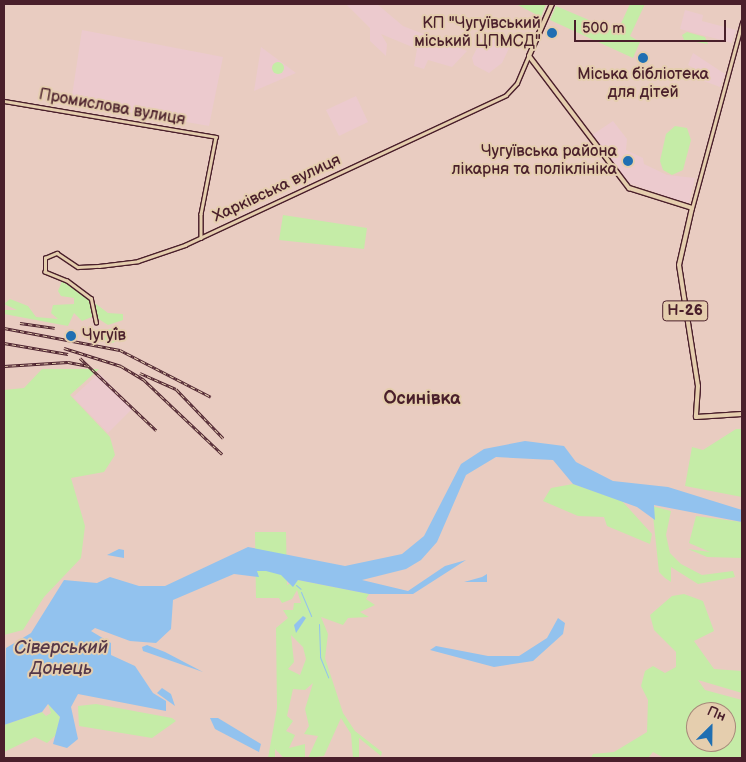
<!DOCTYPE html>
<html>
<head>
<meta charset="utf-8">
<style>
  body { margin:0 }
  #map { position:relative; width:746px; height:762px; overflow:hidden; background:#e9ccc1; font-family:"Balsamiq Sans",sans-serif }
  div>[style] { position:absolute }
  .built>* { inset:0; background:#eccace }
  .green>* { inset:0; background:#c5eca7 }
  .round { border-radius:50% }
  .water>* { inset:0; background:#92c2ee }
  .stream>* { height:1px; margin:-0.5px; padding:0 0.5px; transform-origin:0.5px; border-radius:0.5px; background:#92c2ee }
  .roads { filter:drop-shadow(1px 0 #4a1f2b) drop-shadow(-1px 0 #4a1f2b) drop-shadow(0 1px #4a1f2b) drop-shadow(0 -1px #4a1f2b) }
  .tertiary>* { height:2.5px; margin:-1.25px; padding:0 1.25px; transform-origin:1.25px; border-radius:1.25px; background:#e5ceae }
  .primary>* { height:4px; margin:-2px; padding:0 2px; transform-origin:2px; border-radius:2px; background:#e5ceae }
  .rail>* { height:3px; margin-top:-1.5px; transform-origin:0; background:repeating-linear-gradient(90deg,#e5ceae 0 4px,#4a1f2b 0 8px); box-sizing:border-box; border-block:1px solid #4a1f2b }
  .dots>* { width:14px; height:14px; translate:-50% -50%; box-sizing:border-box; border:2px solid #e5ceae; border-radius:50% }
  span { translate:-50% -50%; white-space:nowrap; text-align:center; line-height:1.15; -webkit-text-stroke:4px #e5ceae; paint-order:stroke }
  .shield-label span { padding:1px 4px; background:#e5ceae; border:1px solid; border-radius:4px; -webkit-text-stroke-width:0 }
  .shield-label { font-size:15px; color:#4a1f2b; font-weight:700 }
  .poi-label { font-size:16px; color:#4a1f2b }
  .right { translate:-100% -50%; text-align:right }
  .left { translate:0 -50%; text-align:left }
  .street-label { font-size:16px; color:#4a1f2b }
  .neighbourhood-label { font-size:18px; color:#4a1f2b; font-weight:700 }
  .water-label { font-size:18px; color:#553748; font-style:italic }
  .frame { position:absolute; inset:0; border:5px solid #4a1f2b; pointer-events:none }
  .north { position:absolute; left:686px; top:702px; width:50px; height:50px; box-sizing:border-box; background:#e5ceae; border:1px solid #a7887a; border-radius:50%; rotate:23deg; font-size:14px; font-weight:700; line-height:20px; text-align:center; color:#4a1f2b }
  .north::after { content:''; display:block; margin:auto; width:18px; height:22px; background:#1f6fb2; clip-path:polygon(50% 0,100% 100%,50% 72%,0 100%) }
  .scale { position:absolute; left:574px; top:20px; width:152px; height:22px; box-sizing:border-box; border:2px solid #4a1f2b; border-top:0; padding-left:6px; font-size:15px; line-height:18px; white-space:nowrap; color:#4a1f2b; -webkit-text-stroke:4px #e5ceae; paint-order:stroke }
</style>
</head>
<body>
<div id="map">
  <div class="built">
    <i style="clip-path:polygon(346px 4px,377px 4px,403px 26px,467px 51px,452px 67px,428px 60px,424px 69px,414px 66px,417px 49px,381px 34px,387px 44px,386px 56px,370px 41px,370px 28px)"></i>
    <i style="clip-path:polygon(685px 10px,703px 15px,702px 21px,736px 30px,732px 43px,680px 29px)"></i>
    <i style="clip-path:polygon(82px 30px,223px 57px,209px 126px,71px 102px)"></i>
    <i style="clip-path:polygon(484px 34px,510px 46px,502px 63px,489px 73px,474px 65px,472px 58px)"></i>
    <i style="clip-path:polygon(261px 47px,296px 73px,254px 91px)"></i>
    <i style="clip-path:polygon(693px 53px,725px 74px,720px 87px,701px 80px,697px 70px,688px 65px)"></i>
    <i style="clip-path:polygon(356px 96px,368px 122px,339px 136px,326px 110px)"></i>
    <i style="clip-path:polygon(613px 121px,627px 139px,626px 150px,643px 158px,644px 164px,667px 175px,695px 178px,689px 204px,628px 183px,592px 135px)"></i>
    <i style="clip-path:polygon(99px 373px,133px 408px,108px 433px,73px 397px)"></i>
  </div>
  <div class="green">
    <i style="clip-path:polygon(516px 4px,546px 4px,541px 17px)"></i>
    <i style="clip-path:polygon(630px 4px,645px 4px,630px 36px,640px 42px,633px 58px,550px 20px,556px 6px,617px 32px)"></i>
    <i style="clip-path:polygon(687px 32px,705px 37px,708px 44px,684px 40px,682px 35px)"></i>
    <i class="round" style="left:272px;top:62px;width:12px;height:12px"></i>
    <i style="clip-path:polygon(675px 126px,687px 128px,691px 140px,683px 170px,672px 175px,663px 170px,660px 161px,666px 134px)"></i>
    <i style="clip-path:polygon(283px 215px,367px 228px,364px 249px,279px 240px)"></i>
    <i style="clip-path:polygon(63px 279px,108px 313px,123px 314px,123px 320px,108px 325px,94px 316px,82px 321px,74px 313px,68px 326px,4px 314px,4px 310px,17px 310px,4px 304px,10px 299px,28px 306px,36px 317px,58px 319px,51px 313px,53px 305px,74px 304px,74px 298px,61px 296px,58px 291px)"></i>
    <i class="round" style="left:104px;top:329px;width:14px;height:14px"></i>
    <i style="clip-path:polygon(42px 369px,99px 369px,70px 395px,110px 437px,115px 455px,104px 472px,71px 478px,85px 526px,81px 558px,44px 597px,23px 630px,4px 635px,4px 390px,24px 388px)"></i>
    <i style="clip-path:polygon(736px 429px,742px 429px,742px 497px,685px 486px,692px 447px,703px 450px)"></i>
    <i style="clip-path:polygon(573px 484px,622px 501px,652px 534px,650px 544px,607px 526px,604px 517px,578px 516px,543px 501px,551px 488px)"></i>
    <i style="clip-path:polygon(652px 506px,671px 511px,666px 535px,670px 553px,681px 564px,702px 575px,733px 571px,735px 577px,698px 584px,671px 567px,671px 582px,665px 578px,659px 572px)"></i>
    <i style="clip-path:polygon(696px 516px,742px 522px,742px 558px,707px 557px,688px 549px,710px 552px,689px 543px)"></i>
    <i style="clip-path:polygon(evenodd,255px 532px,286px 532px,287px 585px,298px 580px,369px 594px,366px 599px,375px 605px,360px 612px,369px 617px,348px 618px,343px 625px,321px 617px,328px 634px,325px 658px,343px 713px,355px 731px,382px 752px,381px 756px,359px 738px,359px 758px,353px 758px,351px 734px,341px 718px,324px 756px,308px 758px,318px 736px,304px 734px,309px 726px,305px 709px,313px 683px,305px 690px,293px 689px,287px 716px,293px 721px,286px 731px,295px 735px,289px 748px,305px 744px,305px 758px,284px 758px,275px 749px,275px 758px,268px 758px,277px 708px,276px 628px,288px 618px,283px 610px,293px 610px,294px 603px,301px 603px,297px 590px,292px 599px,282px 603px,279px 598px,256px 598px,255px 532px,291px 635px,303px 647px,306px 659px,300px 675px,288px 669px,294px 662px,291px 635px)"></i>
    <i style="clip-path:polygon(evenodd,684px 594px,703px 601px,714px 631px,694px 641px,714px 669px,742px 671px,742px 693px,698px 680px,705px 690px,742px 700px,742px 758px,664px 758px,653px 752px,648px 758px,591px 758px,593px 754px,614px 752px,647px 732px,648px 700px,641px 686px,645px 671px,653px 666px,665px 673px,676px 667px,676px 652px,654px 630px,650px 615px,672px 596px,684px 594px,696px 712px,726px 712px,726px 742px,696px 742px,696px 712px)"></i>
    <i style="clip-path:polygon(48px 704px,60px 717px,56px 735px,47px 743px,35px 737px,4px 752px,4px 725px,42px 712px,46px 716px,51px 713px)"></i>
    <i style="clip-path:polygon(96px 704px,172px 718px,176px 721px,152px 738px,79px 726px,78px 706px)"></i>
  </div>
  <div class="water">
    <i style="clip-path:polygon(525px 441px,564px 446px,576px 462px,613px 481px,668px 487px,742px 510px,742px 522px,654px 505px,655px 520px,637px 507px,573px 484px,553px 460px,496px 457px,466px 475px,437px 542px,421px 560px,406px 569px,362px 580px,408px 591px,445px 566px,466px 560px,413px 594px,369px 594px,298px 580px,293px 587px,281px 575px,266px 571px,257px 571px,259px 577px,234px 574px,173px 600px,171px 629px,156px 643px,130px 641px,95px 628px,91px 631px,111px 643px,111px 655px,135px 666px,153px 693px,166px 701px,166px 711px,78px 694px,71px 707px,78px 739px,67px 748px,53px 744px,60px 717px,48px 704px,42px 712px,4px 725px,6px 648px,31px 633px,64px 580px,97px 583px,110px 577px,139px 586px,165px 586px,248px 547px,345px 566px,402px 554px,424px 536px,461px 464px,484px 449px)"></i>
    <i style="clip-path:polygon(119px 549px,124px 550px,124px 558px,107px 555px)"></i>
    <i style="clip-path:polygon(487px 574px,487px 582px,464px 582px,482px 577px)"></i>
    <i style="clip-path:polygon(303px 616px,306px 618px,296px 633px,294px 625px)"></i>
    <i style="clip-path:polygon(558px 618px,565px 623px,563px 634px,533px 661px,494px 667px,430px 650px,436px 646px,488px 656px,519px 656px,547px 638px)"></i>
    <i style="clip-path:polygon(147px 645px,165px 652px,203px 672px,143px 651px,142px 647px)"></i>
    <i style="clip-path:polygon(162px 688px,171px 694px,175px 706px,157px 693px)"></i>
    <i style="clip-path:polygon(210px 718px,218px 718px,261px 744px,259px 752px,215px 729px)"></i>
  </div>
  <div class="stream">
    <i style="left:296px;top:585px;width:6px;rotate:39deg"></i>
    <i style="left:301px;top:592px;width:26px;rotate:67deg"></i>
    <i style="left:319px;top:624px;width:33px;rotate:88deg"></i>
    <i style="left:320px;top:657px;width:22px;rotate:68deg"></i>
  </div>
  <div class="roads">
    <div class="tertiary">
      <i style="left:4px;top:101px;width:215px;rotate:9.6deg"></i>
      <i style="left:216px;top:137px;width:78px;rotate:101deg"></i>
      <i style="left:201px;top:214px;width:24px;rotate:90deg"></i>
      <i style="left:692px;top:208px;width:192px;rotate:-74.9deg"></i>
      <i style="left:96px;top:323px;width:25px;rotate:-102deg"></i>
      <i style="left:91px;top:299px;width:30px;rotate:-143deg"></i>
      <i style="left:67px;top:281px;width:24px;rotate:-158deg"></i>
      <i style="left:45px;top:272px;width:14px;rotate:-90deg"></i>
      <i style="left:45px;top:258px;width:13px;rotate:-23deg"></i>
      <i style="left:57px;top:253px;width:25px;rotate:34deg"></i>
      <i style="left:78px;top:267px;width:21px;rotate:-3deg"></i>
      <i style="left:99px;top:266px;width:39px;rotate:-7deg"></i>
      <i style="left:138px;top:261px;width:50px;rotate:-18.8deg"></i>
      <i style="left:185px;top:245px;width:354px;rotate:-25deg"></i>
      <i style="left:506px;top:95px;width:16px;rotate:-47deg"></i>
      <i style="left:517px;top:83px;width:28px;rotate:-67deg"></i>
    </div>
    <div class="primary">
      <i style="left:552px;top:4px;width:57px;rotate:113.9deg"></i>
      <i style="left:529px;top:56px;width:166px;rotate:52.9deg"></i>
      <i style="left:629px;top:188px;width:66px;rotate:17.6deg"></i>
      <i style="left:692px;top:208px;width:58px;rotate:102.8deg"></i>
      <i style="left:679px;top:265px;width:122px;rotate:81.1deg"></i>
      <i style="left:698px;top:386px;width:31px;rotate:94deg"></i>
      <i style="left:696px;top:417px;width:46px;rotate:-3.7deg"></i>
    </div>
  </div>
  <div class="rail">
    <i style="left:20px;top:323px;width:35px;rotate:8deg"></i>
    <i style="left:4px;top:328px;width:118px;rotate:10.7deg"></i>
    <i style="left:120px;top:350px;width:102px;rotate:27.3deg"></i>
    <i style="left:4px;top:343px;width:65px;rotate:9.8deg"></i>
    <i style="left:64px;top:348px;width:60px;rotate:17.5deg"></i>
    <i style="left:121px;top:366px;width:26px;rotate:31deg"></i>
    <i style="left:143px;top:379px;width:109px;rotate:43.5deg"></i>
    <i style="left:80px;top:358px;width:105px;rotate:43.5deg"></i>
    <i style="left:4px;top:366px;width:64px;rotate:-3.6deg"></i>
    <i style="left:68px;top:362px;width:20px;rotate:11deg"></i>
    <i style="left:140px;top:373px;width:39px;rotate:24deg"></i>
    <i style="left:176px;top:389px;width:68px;rotate:46.2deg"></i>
  </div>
  <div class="dots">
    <i style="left:552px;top:33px;background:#1f6fb2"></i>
    <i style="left:643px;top:58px;background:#1f6fb2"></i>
    <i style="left:628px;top:161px;background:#1f6fb2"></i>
    <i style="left:71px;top:336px;background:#1f6fb2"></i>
  </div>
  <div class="shield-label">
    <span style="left:685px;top:311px">Н-26</span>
  </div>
  <div class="poi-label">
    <span class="right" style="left:541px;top:33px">КП "Чугуївський<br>міський ЦПМСД"</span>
    <span style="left:643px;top:84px">Міська бібліотека<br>для дітей</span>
    <span class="right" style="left:617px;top:161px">Чугуївська района<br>лікарня та поліклініка</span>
    <span class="left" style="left:82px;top:336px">Чугу́їв</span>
  </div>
  <div class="street-label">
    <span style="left:112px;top:108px;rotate:10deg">Промислова вулиця</span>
    <span style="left:277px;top:189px;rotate:-25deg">Харківська вулиця</span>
  </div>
  <div class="neighbourhood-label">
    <span style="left:422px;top:399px">Осинівка</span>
  </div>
  <div class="water-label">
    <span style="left:61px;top:659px">Сіверський<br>Донець</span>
  </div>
  <div class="frame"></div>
  <div class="north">Пн</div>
  <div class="scale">500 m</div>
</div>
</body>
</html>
